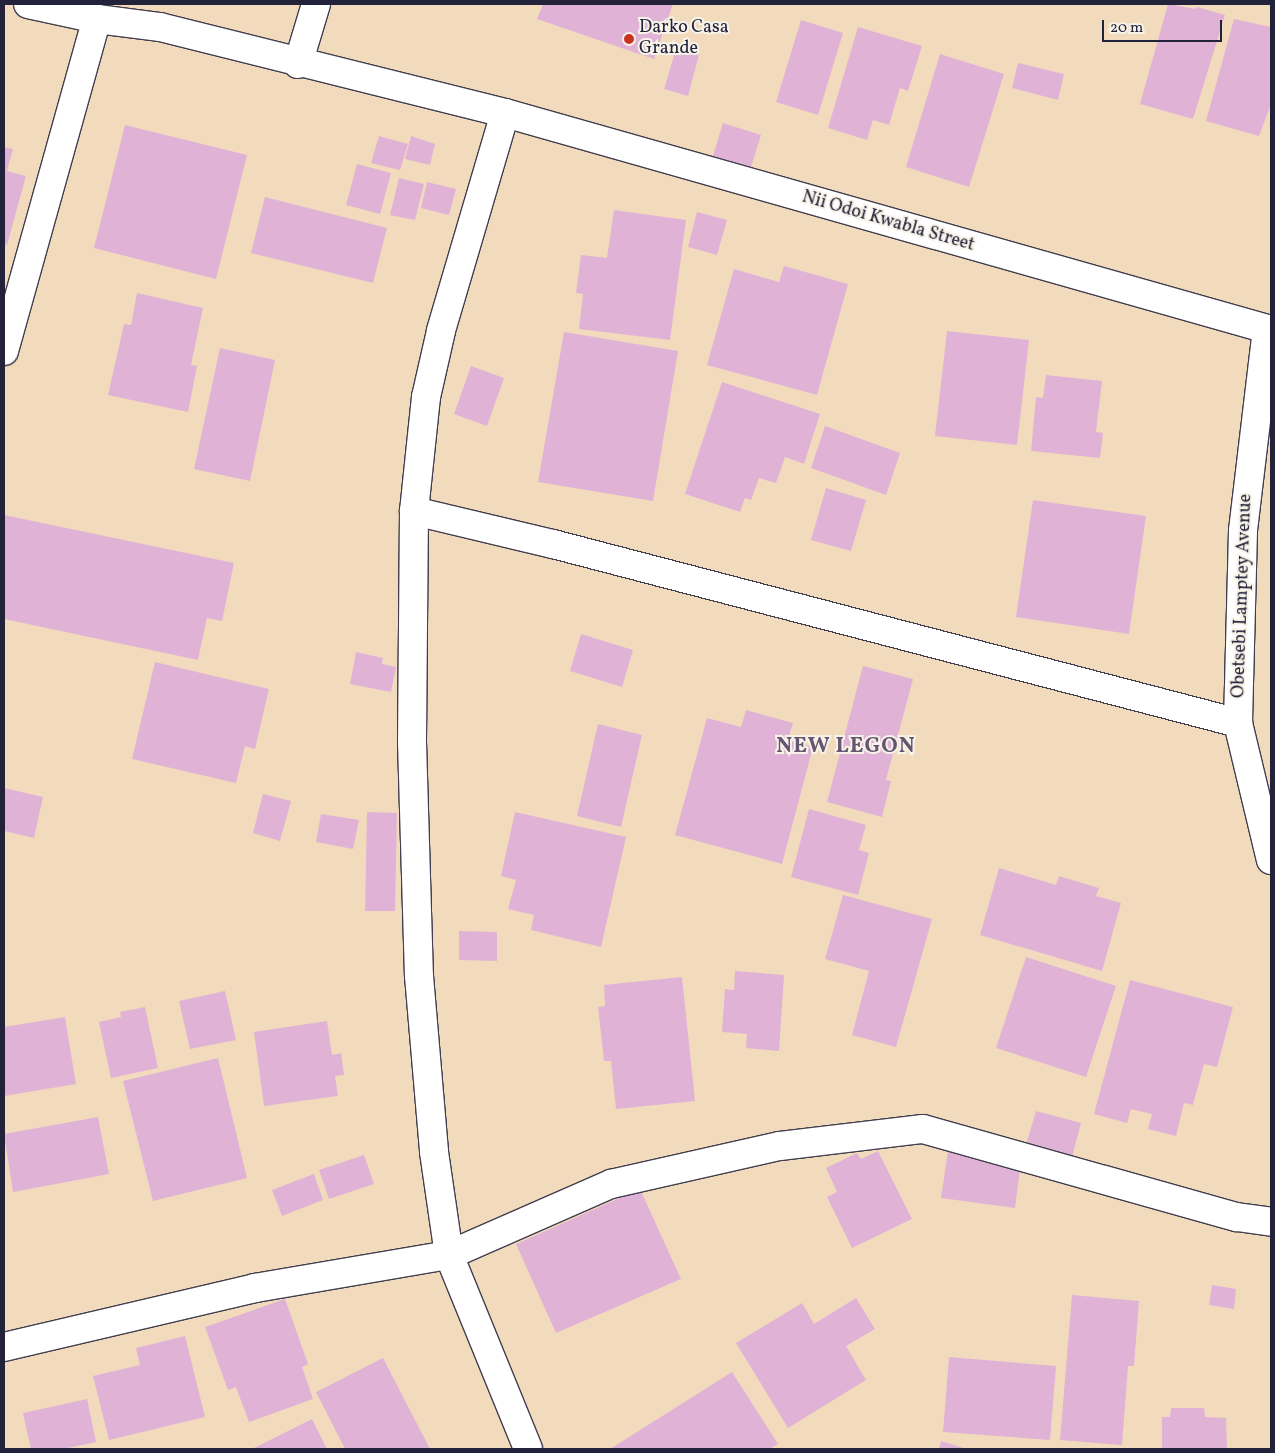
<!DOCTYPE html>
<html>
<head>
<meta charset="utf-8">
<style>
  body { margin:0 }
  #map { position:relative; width:1275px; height:1453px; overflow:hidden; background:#f2dbbd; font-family:Vollkorn,serif }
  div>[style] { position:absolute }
  .building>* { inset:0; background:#e0b3d6 }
  .roads { filter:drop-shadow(1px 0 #413e4e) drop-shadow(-1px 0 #413e4e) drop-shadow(0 1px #413e4e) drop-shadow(0 -1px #413e4e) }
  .minor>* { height:28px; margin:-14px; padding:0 14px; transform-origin:14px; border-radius:14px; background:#fff }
  .dots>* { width:14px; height:14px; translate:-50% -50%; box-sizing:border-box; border:2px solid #f7f3e8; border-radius:50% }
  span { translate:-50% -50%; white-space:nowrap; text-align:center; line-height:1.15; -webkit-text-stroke:4px #f7f3e8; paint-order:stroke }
  .poi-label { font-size:18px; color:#22223b }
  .left { translate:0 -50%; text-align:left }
  .street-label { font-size:18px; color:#22223b }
  .district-label { font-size:22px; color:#645571; font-weight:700; letter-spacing:1px }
  .frame { position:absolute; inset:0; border:5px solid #22223b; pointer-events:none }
  .scale { position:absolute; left:1102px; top:20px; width:120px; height:22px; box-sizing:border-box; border:2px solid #22223b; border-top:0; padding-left:6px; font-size:15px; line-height:18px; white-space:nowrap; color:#22223b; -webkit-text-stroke:4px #f7f3e8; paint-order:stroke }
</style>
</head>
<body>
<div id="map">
  <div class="building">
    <i style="clip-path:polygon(543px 4px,673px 4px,654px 59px,537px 19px)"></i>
    <i style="clip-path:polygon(1168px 4px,1196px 9px,1197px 7px,1225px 15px,1193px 119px,1140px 104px)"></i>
    <i style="clip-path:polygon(1234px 19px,1271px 27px,1271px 104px,1259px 136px,1206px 121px)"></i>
    <i style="clip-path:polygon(801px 20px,843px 33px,818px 115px,776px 102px)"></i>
    <i style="clip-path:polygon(858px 27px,922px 46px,908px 91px,900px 88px,889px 125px,873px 120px,867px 140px,828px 128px)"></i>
    <i style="clip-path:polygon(676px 49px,699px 55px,688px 96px,664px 89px)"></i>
    <i style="clip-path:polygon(940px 54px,1004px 74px,969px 187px,906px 167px)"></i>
    <i style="clip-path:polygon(1018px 63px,1064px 74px,1058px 100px,1012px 88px)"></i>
    <i style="clip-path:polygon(723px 123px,761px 135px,749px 174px,711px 162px)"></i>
    <i style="clip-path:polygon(125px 125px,247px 155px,216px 279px,94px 248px)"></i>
    <i style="clip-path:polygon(379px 136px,408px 144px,400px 170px,371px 163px)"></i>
    <i style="clip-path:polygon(411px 136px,435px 144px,430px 165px,405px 159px)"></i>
    <i style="clip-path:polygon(4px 147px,13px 149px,7px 171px,26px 176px,7px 245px,4px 244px)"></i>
    <i style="clip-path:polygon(357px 164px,391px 173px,380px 214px,346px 205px)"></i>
    <i style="clip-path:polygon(399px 178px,424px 184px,415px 220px,390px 215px)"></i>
    <i style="clip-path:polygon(427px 182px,456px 189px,449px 215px,421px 208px)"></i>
    <i style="clip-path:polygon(265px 197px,387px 228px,373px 283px,251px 253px)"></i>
    <i style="clip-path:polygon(614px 210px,686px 220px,670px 340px,579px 329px,583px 294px,576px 293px,581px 255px,607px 258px)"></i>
    <i style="clip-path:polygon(697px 212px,727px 220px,717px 255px,688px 247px)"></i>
    <i style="clip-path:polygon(784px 266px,848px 284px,817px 395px,707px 365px,734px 269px,779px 282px)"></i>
    <i style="clip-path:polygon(137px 293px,203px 308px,191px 365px,197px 366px,188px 412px,108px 395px,124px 324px,131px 325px)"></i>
    <i style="clip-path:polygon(947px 331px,1029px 340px,1017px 445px,935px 436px)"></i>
    <i style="clip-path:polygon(564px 332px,678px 351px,653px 501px,538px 482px)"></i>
    <i style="clip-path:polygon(220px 348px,275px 360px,250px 481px,194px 469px)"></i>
    <i style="clip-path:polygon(471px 366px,504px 378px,487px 426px,454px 414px)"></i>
    <i style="clip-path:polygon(1046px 375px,1102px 381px,1096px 432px,1103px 433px,1100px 458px,1031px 451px,1036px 397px,1043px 398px)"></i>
    <i style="clip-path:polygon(722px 382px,820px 414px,804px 464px,785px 457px,776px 483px,759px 478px,751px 500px,745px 498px,740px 512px,685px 494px)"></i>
    <i style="clip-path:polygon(825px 426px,900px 453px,886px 495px,811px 468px)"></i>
    <i style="clip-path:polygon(826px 488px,866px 500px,851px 551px,811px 540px)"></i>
    <i style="clip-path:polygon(1033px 500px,1146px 516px,1129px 634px,1016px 617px)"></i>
    <i style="clip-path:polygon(4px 515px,234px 563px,222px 621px,207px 618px,198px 660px,4px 619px)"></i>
    <i style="clip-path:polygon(581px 634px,633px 650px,622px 687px,570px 671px)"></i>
    <i style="clip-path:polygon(356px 652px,383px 658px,382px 664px,396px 667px,391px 692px,350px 684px)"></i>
    <i style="clip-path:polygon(155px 662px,269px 689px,255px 749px,245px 746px,236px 783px,132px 759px)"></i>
    <i style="clip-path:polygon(863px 666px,913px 679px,886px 780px,891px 781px,882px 817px,827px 802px)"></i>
    <i style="clip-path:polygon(746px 710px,793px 723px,788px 740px,813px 747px,782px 864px,675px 835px,707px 718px,741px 727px)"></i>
    <i style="clip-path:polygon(598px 724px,642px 735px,621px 827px,577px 816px)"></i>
    <i style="clip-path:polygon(4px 788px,43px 797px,34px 838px,4px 831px)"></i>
    <i style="clip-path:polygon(263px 794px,291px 801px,280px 841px,253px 833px)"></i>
    <i style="clip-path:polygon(809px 809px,866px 825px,859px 850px,869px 853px,858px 895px,791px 877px)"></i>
    <i style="clip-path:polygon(367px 812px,397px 813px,395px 911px,365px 911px)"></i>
    <i style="clip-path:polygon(515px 812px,626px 837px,601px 947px,531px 930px,534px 915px,508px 909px,516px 880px,501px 876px)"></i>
    <i style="clip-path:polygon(321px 814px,359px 820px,353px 849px,316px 842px)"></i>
    <i style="clip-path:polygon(999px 868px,1056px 885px,1059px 876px,1099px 888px,1096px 896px,1121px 903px,1102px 971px,980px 935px)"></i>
    <i style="clip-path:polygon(843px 895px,932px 919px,896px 1047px,852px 1035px,869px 971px,825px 959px)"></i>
    <i style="clip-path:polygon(459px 931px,497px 932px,497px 961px,459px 960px)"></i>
    <i style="clip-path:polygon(1026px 957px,1116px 986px,1086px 1077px,996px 1048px)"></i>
    <i style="clip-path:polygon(735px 971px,784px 975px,779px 1051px,746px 1048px,747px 1034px,722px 1032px,725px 989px,734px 990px)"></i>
    <i style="clip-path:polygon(682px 977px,695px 1101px,616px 1109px,611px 1061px,604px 1061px,598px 1007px,605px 1006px,604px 985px)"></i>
    <i style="clip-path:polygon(1130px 980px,1233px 1007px,1217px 1067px,1204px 1064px,1193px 1105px,1184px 1103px,1176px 1136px,1148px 1129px,1152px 1114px,1131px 1109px,1127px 1123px,1094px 1114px)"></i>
    <i style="clip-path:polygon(225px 991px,236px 1040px,190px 1049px,179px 1001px)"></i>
    <i style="clip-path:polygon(145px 1007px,158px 1068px,111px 1078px,99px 1022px,121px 1017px,120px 1012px)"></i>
    <i style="clip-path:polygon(65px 1017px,76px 1084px,4px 1096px,4px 1027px)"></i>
    <i style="clip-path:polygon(327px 1021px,332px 1055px,341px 1053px,344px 1075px,335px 1076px,338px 1096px,264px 1106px,254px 1032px)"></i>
    <i style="clip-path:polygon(218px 1058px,247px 1178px,153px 1201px,123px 1081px)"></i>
    <i style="clip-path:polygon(1036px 1111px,1081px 1123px,1072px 1157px,1026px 1145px)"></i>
    <i style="clip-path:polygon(98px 1117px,109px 1174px,13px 1192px,4px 1134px)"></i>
    <i style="clip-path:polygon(878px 1151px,912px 1219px,852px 1248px,827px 1197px,837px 1192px,826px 1168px,857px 1153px,861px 1159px)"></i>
    <i style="clip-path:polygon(948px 1151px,1021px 1161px,1015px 1208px,941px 1198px)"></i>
    <i style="clip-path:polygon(364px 1155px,374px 1184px,329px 1199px,319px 1170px)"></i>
    <i style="clip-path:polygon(314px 1174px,323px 1200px,282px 1216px,272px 1190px)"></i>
    <i style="clip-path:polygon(640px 1189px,681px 1279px,556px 1333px,516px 1244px)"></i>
    <i style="clip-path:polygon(1212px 1285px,1236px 1289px,1234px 1309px,1209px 1305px)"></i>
    <i style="clip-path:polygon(1072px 1295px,1139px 1301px,1134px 1366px,1128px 1366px,1122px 1445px,1060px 1440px)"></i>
    <i style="clip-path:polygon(856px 1298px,875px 1329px,846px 1346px,866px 1380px,788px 1428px,736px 1343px,802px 1303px,814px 1324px)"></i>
    <i style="clip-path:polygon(285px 1299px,308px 1364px,302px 1367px,313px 1399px,249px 1422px,236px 1387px,228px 1390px,205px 1327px)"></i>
    <i style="clip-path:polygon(185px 1336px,205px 1417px,109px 1440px,93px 1376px,140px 1365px,136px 1348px)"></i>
    <i style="clip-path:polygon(949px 1357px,1056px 1366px,1050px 1440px,943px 1432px)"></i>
    <i style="clip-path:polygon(383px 1358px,430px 1449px,345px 1449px,316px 1392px)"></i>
    <i style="clip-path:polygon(732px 1372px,778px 1444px,770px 1449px,610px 1449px)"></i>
    <i style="clip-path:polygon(87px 1399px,96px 1442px,63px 1449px,31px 1449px,23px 1413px)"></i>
    <i style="clip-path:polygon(1171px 1408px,1204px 1408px,1205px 1417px,1226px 1418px,1227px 1449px,1162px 1449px,1162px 1417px,1170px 1417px)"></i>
    <i style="clip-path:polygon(312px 1419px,327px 1449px,252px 1449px)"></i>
    <i style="clip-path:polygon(941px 1441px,967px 1449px,939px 1449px)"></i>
  </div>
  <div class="roads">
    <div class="minor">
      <i style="left:28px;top:4px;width:71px;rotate:12.3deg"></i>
      <i style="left:97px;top:19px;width:64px;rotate:7.2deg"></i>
      <i style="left:160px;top:27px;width:356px;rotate:14deg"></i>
      <i style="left:505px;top:113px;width:796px;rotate:15.82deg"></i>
      <i style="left:298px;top:64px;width:63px;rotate:-73.3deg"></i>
      <i style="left:505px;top:113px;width:227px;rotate:106.4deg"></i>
      <i style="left:441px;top:331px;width:68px;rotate:102.8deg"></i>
      <i style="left:426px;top:397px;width:115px;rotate:96deg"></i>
      <i style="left:414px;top:511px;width:231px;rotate:90.5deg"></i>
      <i style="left:412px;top:742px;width:234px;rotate:88.3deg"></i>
      <i style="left:419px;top:976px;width:177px;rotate:85.1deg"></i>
      <i style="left:434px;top:1152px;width:104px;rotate:81.7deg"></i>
      <i style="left:449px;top:1255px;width:209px;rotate:67.8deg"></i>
      <i style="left:1267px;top:329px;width:203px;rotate:96.8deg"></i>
      <i style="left:1243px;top:531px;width:192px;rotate:91.5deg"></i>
      <i style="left:1238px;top:723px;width:141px;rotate:76.5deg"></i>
      <i style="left:4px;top:351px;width:345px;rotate:-74.4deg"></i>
      <i style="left:414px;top:511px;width:143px;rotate:13.4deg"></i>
      <i style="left:553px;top:544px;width:708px;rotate:14.64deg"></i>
      <i style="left:4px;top:1347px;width:258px;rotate:-13.2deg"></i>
      <i style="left:255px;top:1288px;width:197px;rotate:-9.7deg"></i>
      <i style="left:449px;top:1255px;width:177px;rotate:-23.7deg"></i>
      <i style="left:611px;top:1184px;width:173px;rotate:-12.7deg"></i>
      <i style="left:780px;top:1146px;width:144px;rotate:-6.8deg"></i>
      <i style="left:923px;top:1129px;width:326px;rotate:15.7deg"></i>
      <i style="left:1237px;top:1217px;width:34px;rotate:8deg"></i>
    </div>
  </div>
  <div class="dots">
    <i style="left:629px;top:39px;background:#c8321e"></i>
  </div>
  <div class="poi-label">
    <span class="left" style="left:639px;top:39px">Darko Casa<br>Grande</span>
  </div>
  <div class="street-label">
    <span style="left:888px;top:222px;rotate:16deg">Nii Odoi Kwabla Street</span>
    <span style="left:1243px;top:596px;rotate:-88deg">Obetsebi Lamptey Avenue</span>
  </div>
  <div class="district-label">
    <span style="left:846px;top:747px">NEW LEGON</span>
  </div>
  <div class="frame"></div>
  <div class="scale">20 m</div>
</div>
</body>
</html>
